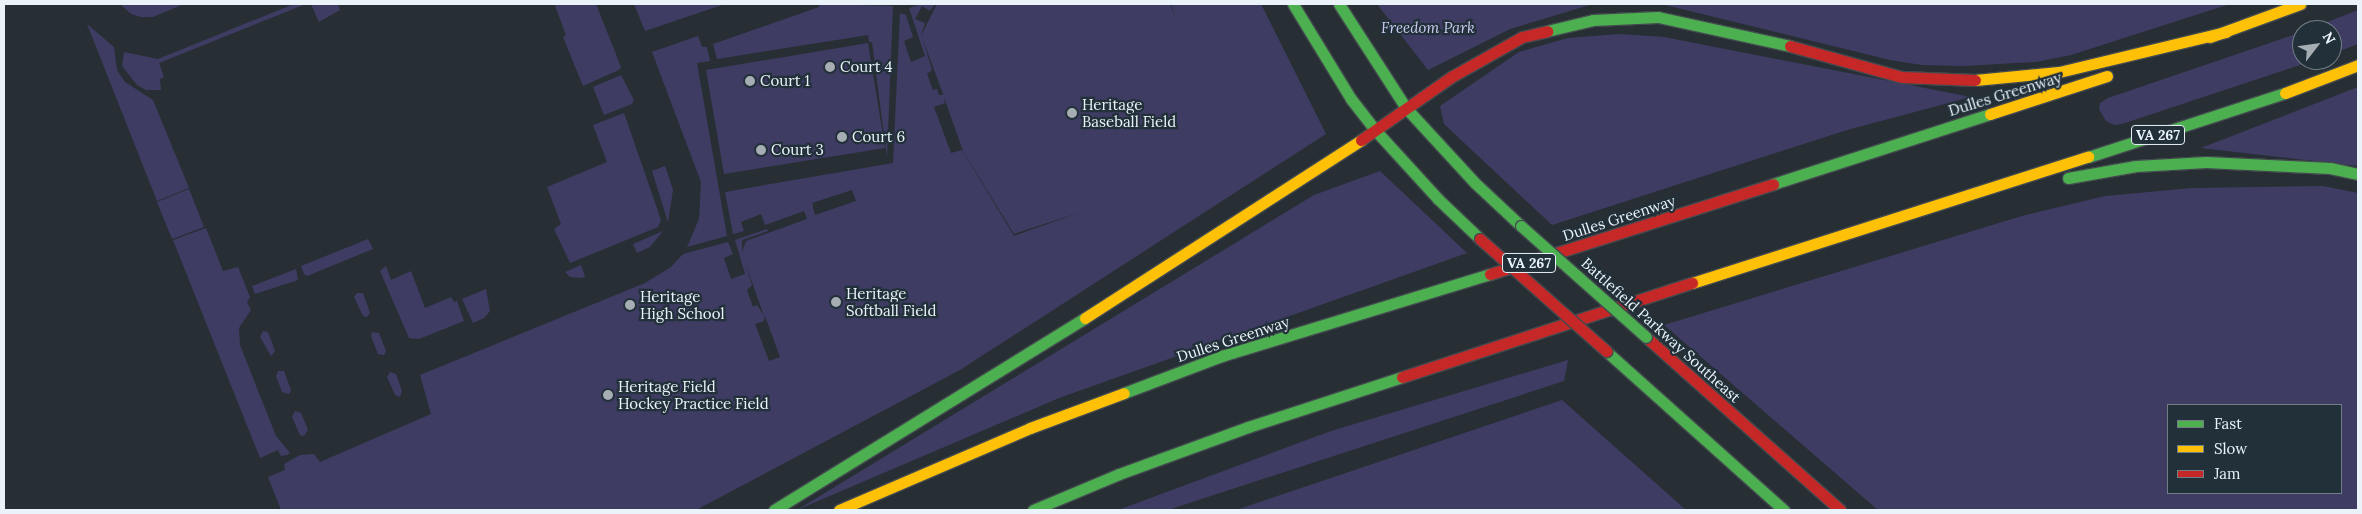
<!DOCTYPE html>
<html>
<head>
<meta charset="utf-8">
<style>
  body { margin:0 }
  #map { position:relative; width:2362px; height:514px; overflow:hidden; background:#272f34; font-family:Lora,serif }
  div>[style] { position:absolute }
  .green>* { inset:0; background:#3f3c64 }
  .roads { filter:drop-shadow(1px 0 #434a4f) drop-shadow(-1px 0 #434a4f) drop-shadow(0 1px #434a4f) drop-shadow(0 -1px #434a4f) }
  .fast>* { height:11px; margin:-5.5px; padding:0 5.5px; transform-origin:5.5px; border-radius:5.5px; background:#4caf50 }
  .slow>* { height:11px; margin:-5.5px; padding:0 5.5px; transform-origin:5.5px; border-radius:5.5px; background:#ffc107 }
  .jam>* { height:11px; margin:-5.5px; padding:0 5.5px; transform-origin:5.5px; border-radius:5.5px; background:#c62828 }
  .bridges { filter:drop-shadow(1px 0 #434a4f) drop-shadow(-1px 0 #434a4f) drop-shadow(0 1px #434a4f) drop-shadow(0 -1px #434a4f) }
  .fast-bridge>* { height:11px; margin:-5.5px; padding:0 5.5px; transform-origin:5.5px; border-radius:5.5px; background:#4caf50 }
  .jam-bridge>* { height:11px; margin:-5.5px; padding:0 5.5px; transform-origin:5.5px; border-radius:5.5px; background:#c62828 }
  .dots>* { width:14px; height:14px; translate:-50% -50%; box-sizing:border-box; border:2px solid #223039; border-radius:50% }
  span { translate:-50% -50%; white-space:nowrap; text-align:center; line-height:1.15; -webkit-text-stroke:4.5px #223039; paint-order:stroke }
  .shield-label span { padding:1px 4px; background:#223039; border:1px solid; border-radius:4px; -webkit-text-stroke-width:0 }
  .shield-label { font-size:14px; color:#eaf3f9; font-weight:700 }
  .park-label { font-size:15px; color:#cccaf0; font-style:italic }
  .poi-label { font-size:15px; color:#eaf3f9 }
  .left { translate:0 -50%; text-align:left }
  .street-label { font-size:15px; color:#eaf3f9 }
  .frame { position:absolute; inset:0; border:5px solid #eaf3f9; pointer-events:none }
  .legend { position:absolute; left:2167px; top:404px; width:175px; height:90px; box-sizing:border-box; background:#223039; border:1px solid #727e86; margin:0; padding:6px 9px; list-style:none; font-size:15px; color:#eaf3f9 }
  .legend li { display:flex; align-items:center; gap:10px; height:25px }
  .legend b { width:25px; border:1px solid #727e86 }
  .north { position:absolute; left:2292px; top:20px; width:50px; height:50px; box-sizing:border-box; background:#223039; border:1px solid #727e86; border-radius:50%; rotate:60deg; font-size:14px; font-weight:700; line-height:20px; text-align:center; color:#eaf3f9 }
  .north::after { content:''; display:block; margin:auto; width:18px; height:22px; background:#a6aeb4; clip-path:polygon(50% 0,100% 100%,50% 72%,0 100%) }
</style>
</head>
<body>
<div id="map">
  <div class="green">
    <i style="clip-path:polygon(120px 4px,184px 4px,153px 17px,141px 17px,131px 14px)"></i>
    <i style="clip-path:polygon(294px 4px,306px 4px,159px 63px,164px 77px,160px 79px,161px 90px,146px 90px,137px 85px,122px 66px,124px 52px,158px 59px)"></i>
    <i style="clip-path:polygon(311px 4px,338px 4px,340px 10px,319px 22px)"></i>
    <i style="clip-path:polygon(559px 4px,596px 4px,621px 67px,619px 70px,583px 86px,563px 37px,566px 35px,555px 6px)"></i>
    <i style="clip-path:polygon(634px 4px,725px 4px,645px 31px)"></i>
    <i style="clip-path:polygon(819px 4px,893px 6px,887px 158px,872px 42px,869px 42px,868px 35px,717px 59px,713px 44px,819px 7px)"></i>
    <i style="clip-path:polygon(evenodd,922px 4px,935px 4px,930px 11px,922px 6px,915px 19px,925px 23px,921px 36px,937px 4px,1170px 4px,1177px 21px,1171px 4px,1261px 4px,1326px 134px,960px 370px,696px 510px,281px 510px,268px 477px,285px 470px,284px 464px,300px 455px,314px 454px,320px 462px,431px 414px,420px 375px,645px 283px,671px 267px,683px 254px,728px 242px,733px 254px,724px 258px,731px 279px,745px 274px,735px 240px,767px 229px,768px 231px,742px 240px,742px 252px,746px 241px,807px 219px,804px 211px,765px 225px,761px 214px,741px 222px,744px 231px,733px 234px,725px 192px,893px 163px,900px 13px,906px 15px,913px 37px,904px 41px,911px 62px,925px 56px,909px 8px,922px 4px,922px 37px,943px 94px,943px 95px,939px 95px,937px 89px,933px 90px,927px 74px,932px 70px,922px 37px,922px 4px,944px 97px,963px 151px,1014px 234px,1081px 212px,1014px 236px,962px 150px,951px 153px,934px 107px,945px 103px,944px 97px,922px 4px,852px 190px,856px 201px,815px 215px,812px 203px,852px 190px,922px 4px,745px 262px,764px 316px,757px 305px,753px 307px,747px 290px,752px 285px,745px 262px,922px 4px,765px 316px,780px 357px,769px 361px,755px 324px,764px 321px,765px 316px)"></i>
    <i style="clip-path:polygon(1377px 4px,1593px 4px,1510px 29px,1428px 70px)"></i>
    <i style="clip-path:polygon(1661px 4px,2230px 4px,2071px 55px,2036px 62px,1964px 66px,1922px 65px,1890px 60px)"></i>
    <i style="clip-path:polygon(2358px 10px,2358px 44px,2332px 54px,2332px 30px,2307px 30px)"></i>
    <i style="clip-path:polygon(87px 24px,114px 47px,117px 70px,125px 82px,153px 100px,189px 188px,157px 201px)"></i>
    <i style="clip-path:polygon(2302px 32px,2302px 60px,2315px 60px,2122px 124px,2114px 125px,2106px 121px,2099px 109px,2100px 103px,2108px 98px)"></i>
    <i style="clip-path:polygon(1619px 34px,1664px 37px,1971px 97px,1847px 130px,1552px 225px,1444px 124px,1440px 106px,1519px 52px,1568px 38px)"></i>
    <i style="clip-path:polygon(698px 36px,702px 47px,707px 47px,710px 61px,697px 63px,727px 236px,687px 247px,699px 219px,701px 182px,652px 52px)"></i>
    <i style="clip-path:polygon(868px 43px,885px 148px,724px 174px,706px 70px)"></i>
    <i style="clip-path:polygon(621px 75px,634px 100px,632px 104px,604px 115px,593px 87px)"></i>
    <i style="clip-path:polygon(2358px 87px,2358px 166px,2201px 148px)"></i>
    <i style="clip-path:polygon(624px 113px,661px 220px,658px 227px,570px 263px,554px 229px,561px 224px,547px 187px,607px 162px,593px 125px)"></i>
    <i style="clip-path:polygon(665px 166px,673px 190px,668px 222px,652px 171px)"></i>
    <i style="clip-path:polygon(1380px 171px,1467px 253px,1059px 398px,797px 510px,1314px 195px)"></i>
    <i style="clip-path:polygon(evenodd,2323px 186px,2358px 193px,2358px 510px,1878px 510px,1664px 325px,2022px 216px,2105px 196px,2192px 188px,2323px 186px,2168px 405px,2341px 405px,2341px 493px,2168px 493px,2168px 405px)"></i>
    <i style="clip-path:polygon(189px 189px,204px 227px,172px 239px,157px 202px)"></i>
    <i style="clip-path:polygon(206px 228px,223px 271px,238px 267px,250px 297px,247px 302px,251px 310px,239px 328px,240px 345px,276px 436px,290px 453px,287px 455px,281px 456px,278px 450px,260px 458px,173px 240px)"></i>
    <i style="clip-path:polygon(663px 231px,650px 247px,637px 253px,633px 244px)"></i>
    <i style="clip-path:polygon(368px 239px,373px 249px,307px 276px,304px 274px,301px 266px)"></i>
    <i style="clip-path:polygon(581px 265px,585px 276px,583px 278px,570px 277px,565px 272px)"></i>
    <i style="clip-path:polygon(386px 266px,391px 280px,411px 271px,425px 308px,451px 297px,454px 302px,457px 301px,464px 321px,419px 339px,409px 338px,380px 271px)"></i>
    <i style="clip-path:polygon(296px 269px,298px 280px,255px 294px,252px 286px)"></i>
    <i style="clip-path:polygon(486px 289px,490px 311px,484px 318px,473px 323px,462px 299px)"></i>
    <i style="clip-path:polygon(357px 293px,363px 293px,370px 313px,367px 317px,363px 316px,354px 297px)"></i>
    <i style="clip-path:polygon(263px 331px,268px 332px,275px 351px,271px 356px,260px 337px)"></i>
    <i style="clip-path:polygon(372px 332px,379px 333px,386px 351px,384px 355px,378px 354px,371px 336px)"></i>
    <i style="clip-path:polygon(1568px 360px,1564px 381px,1168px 510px,1118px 510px,1331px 431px)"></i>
    <i style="clip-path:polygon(278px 371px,284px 371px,291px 390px,289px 394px,282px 392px,276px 376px)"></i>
    <i style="clip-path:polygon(390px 372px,396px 374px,402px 391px,400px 397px,395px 395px,387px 377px)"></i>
    <i style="clip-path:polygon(1562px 400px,1686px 510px,1236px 510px)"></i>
    <i style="clip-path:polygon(295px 411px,301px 413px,308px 430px,304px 436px,300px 435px,292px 417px)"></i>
  </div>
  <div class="roads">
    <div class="fast">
      <i style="left:1293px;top:4px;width:111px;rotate:58.6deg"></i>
      <i style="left:1351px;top:99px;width:41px;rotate:52deg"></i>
      <i style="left:1376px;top:131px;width:92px;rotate:47.6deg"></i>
      <i style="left:1438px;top:199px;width:58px;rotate:43.6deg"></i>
      <i style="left:1339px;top:4px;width:124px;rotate:57.2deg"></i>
      <i style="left:1406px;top:108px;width:102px;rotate:47.4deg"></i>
      <i style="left:1475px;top:183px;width:63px;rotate:43.1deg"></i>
      <i style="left:1547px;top:31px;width:47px;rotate:-13.4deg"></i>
      <i style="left:1593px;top:20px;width:65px;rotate:-2.6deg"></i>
      <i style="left:1658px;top:17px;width:135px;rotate:12.4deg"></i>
      <i style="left:2088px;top:157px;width:207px;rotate:-18deg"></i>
      <i style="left:2068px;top:178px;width:69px;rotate:-10deg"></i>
      <i style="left:2136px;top:166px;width:70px;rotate:-3.3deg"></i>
      <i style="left:2206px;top:162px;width:124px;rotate:2.8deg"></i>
      <i style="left:2330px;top:168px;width:29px;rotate:12deg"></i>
      <i style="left:1773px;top:184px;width:228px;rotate:-17.9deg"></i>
      <i style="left:1606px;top:351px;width:239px;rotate:41.8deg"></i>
      <i style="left:1124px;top:393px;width:105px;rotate:-20.7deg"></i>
      <i style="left:1222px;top:356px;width:280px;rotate:-17deg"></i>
      <i style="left:774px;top:510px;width:365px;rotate:-31.7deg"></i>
      <i style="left:1033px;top:510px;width:93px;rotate:-22.7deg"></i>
      <i style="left:1119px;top:474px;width:137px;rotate:-20deg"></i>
      <i style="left:1248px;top:427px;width:162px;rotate:-18deg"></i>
    </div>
    <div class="slow">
      <i style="left:2210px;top:37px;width:96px;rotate:-20.1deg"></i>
      <i style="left:1975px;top:80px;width:84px;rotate:-5.4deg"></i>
      <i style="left:2059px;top:72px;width:172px;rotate:-13.5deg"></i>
      <i style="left:2285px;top:93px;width:78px;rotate:-21deg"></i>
      <i style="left:1990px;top:114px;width:123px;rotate:-18deg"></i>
      <i style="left:1692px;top:283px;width:416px;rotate:-17.7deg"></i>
      <i style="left:1085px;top:318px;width:328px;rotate:-32.8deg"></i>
      <i style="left:839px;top:510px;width:208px;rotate:-23.2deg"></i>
      <i style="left:1030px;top:428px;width:100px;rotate:-20.4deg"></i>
    </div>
    <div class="jam">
      <i style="left:1790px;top:46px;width:116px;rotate:15.5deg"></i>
      <i style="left:1902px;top:77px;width:73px;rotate:2.4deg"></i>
      <i style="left:1361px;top:140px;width:110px;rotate:-35deg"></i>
      <i style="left:1451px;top:77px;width:81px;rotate:-29.4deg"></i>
      <i style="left:1522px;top:37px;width:26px;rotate:-13deg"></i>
      <i style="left:1490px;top:274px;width:297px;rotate:-17.6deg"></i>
      <i style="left:1646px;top:337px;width:260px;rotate:41.7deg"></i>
      <i style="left:1402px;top:377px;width:305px;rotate:-18deg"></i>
    </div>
  </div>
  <div class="bridges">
    <div class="fast-bridge">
      <i style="left:1521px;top:226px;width:167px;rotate:41.6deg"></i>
    </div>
    <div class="jam-bridge">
      <i style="left:1480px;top:239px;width:169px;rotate:41.6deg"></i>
    </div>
  </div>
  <div class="dots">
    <i style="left:830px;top:67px;background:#a6aeb4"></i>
    <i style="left:750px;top:81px;background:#a6aeb4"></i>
    <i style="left:1072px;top:113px;background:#a6aeb4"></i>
    <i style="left:842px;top:137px;background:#a6aeb4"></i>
    <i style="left:761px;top:150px;background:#a6aeb4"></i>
    <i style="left:836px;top:302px;background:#a6aeb4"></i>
    <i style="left:630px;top:305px;background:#a6aeb4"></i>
    <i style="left:608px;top:395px;background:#a6aeb4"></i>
  </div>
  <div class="shield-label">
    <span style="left:2158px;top:135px">VA 267</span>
    <span style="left:1529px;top:263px">VA 267</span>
  </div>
  <div class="park-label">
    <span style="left:1428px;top:28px">Freedom Park</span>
  </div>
  <div class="poi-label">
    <span class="left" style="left:840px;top:67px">Court 4</span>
    <span class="left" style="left:760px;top:81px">Court 1</span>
    <span class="left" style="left:1082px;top:113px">Heritage<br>Baseball Field</span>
    <span class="left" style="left:852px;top:137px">Court 6</span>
    <span class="left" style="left:771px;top:150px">Court 3</span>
    <span class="left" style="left:846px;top:302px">Heritage<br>Softball Field</span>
    <span class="left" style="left:640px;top:305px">Heritage<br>High School</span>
    <span class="left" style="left:618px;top:395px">Heritage Field<br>Hockey Practice Field</span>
  </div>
  <div class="street-label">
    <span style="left:2005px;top:94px;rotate:-17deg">Dulles Greenway</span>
    <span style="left:1619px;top:218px;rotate:-18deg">Dulles Greenway</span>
    <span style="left:1661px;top:330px;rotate:42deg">Battlefield Parkway Southeast</span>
    <span style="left:1233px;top:339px;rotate:-18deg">Dulles Greenway</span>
  </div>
  <div class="frame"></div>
  <ul class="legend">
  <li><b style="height:6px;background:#4caf50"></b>Fast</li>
  <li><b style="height:6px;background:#ffc107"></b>Slow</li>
  <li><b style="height:6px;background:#c62828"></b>Jam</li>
  </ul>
  <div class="north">N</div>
</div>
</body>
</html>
